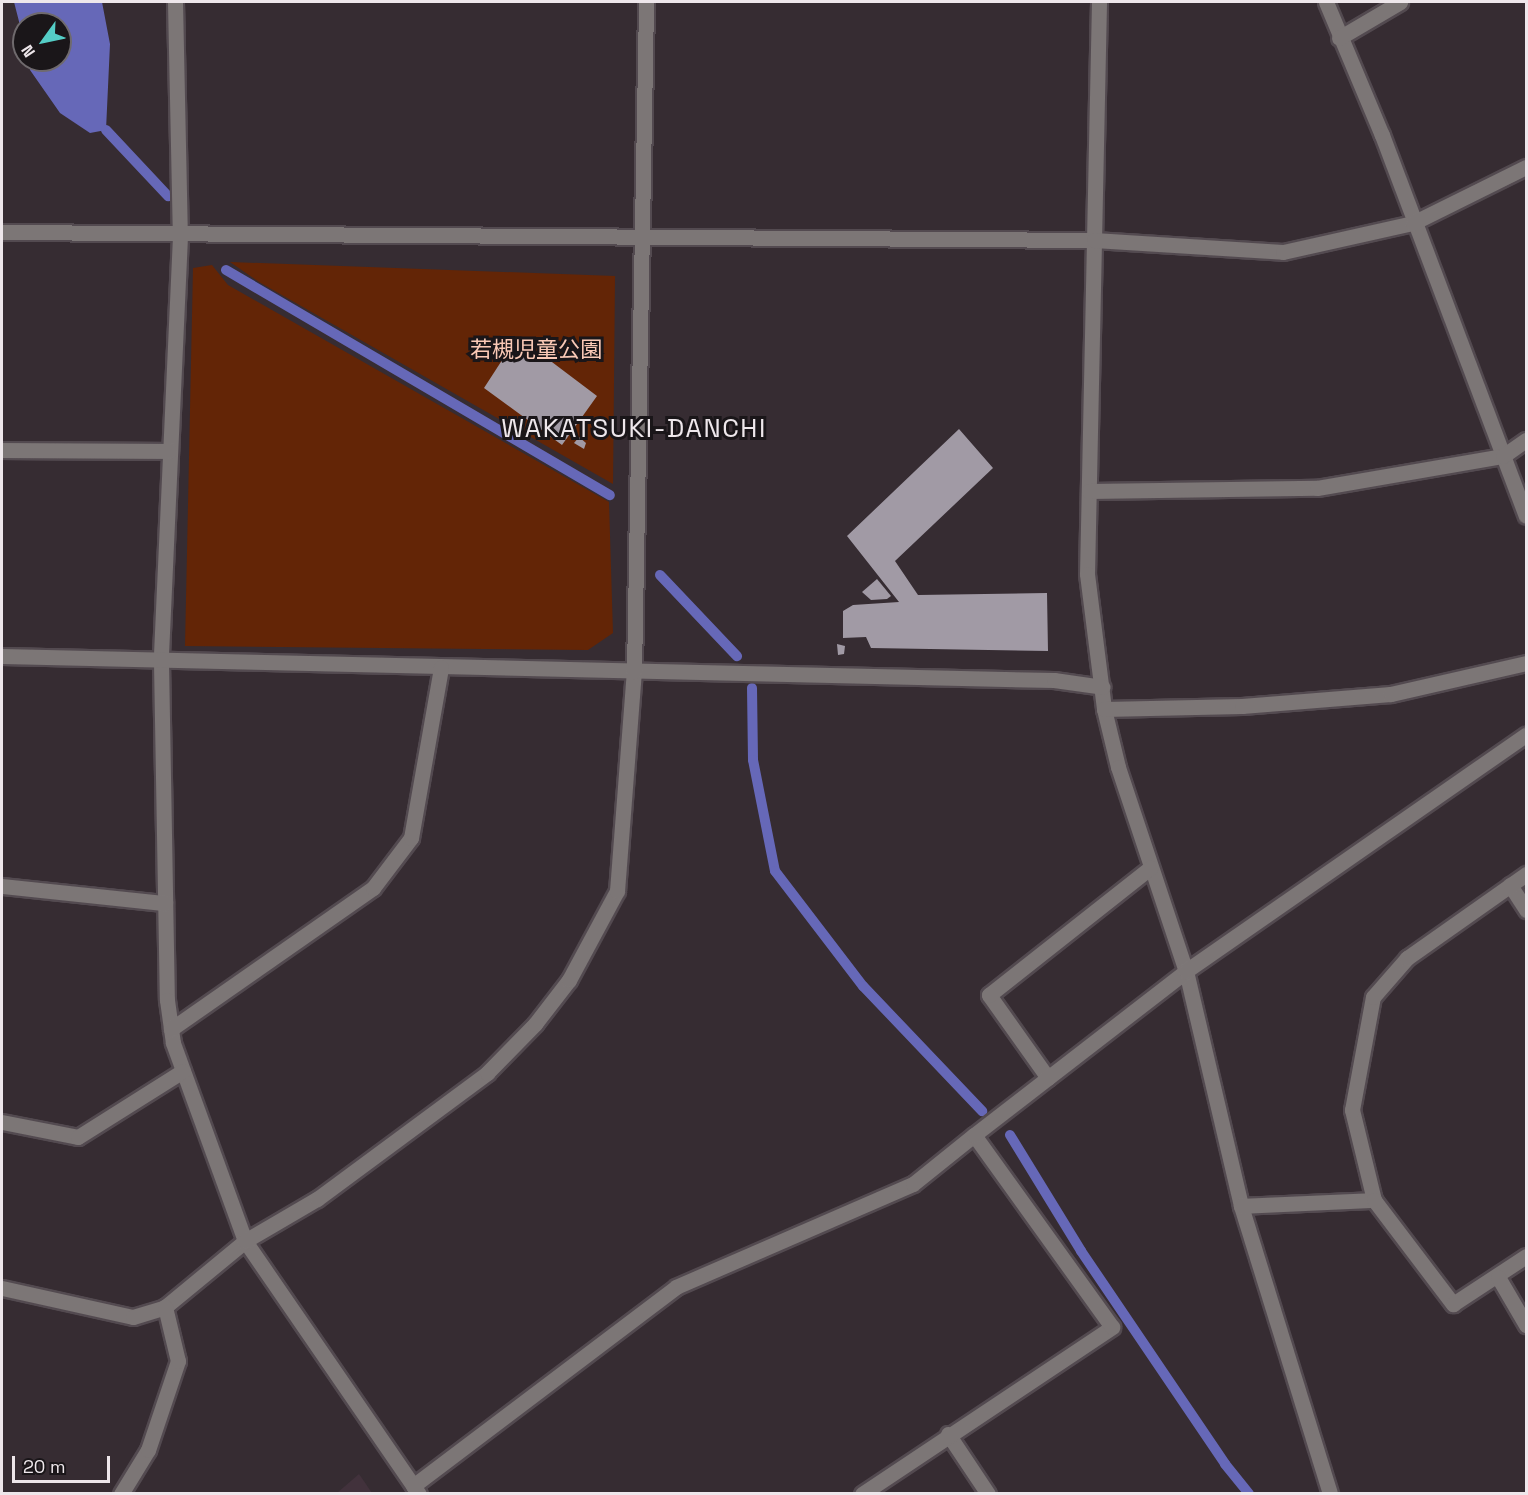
<!DOCTYPE html>
<html>
<head>
<meta charset="utf-8">
<style>
  body { margin:0 }
  #map { position:relative; width:1528px; height:1495px; overflow:hidden; background:#362c32; font-family:"Space Grotesk","Noto Sans JP",sans-serif }
  div>[style] { position:absolute }
  .built>* { inset:0; background:#42323c }
  .green>* { inset:0; background:#632506 }
  .water>* { inset:0; background:#6668b8 }
  .stream>* { height:10px; margin:-5px; padding:0 5px; transform-origin:5px; border-radius:5px; background:#6668b8 }
  .building>* { inset:0; background:#a19aa5 }
  .roads { filter:drop-shadow(2px 0 #534a50) drop-shadow(-2px 0 #534a50) drop-shadow(0 2px #534a50) drop-shadow(0 -2px #534a50) }
  .minor>* { height:15px; margin:-7.5px; padding:0 7.5px; transform-origin:7.5px; border-radius:7.5px; background:#7c7676 }
  span { translate:-50% -50%; white-space:nowrap; text-align:center; line-height:1.15; -webkit-text-stroke:6px #1a1619; paint-order:stroke }
  .park-label { font-size:22px; color:#fac9b6 }
  .quarter-label { font-size:26px; color:#eee7eb; letter-spacing:1.5px }
  .frame { position:absolute; inset:0; border:3px solid #eee7eb; pointer-events:none }
  .north { position:absolute; left:12px; top:12px; width:60px; height:60px; box-sizing:border-box; background:#1a1619; border:2px solid #6f6a6d; border-radius:50%; rotate:237deg; font-size:16px; font-weight:700; line-height:24px; text-align:center; color:#eee7eb }
  .north::after { content:''; display:block; margin:auto; width:21px; height:27px; background:#54cdc6; clip-path:polygon(50% 0,100% 100%,50% 72%,0 100%) }
  .scale { position:absolute; left:12px; top:1456px; width:98px; height:27px; box-sizing:border-box; border:3px solid #eee7eb; border-top:0; padding-left:8px; font-size:18px; line-height:21px; white-space:nowrap; color:#eee7eb; -webkit-text-stroke:4px #1a1619; paint-order:stroke }
</style>
</head>
<body>
<div id="map">
  <div class="built">
    <i style="clip-path:polygon(359px 1474px,372px 1493px,337px 1493px)"></i>
  </div>
  <div class="green">
    <i style="clip-path:polygon(230px 262px,615px 276px,613px 484px,259px 282px)"></i>
    <i style="clip-path:polygon(212px 265px,228px 285px,609px 502px,613px 633px,588px 650px,185px 646px,193px 268px)"></i>
  </div>
  <div class="water">
    <i style="clip-path:polygon(14px 2px,102px 2px,110px 44px,106px 130px,90px 133px,60px 113px,30px 70px,28px 60px,60px 60px,60px 24px,24px 24px,24px 41px)"></i>
  </div>
  <div class="stream">
    <i style="left:106px;top:130px;width:91px;rotate:46.8deg"></i>
    <i style="left:226px;top:270px;width:445px;rotate:30.4deg"></i>
    <i style="left:660px;top:575px;width:112px;rotate:46.5deg"></i>
    <i style="left:752px;top:688px;width:72px;rotate:89.2deg"></i>
    <i style="left:753px;top:760px;width:113px;rotate:78.8deg"></i>
    <i style="left:775px;top:871px;width:145px;rotate:52.6deg"></i>
    <i style="left:863px;top:986px;width:173px;rotate:46.4deg"></i>
    <i style="left:1010px;top:1135px;width:136px;rotate:58.5deg"></i>
    <i style="left:1081px;top:1251px;width:257px;rotate:55.9deg"></i>
    <i style="left:1225px;top:1464px;width:38px;rotate:51deg"></i>
  </div>
  <div class="building">
    <i style="clip-path:polygon(508px 351px,519px 358px,525px 353px,533px 361px,540px 353px,597px 396px,562px 445px,484px 388px)"></i>
    <i style="clip-path:polygon(959px 429px,993px 468px,895px 561px,918px 595px,1047px 593px,1048px 651px,871px 648px,866px 637px,843px 638px,843px 611px,853px 605px,899px 602px,847px 536px)"></i>
    <i style="clip-path:polygon(579px 437px,586px 443px,584px 449px,574px 443px)"></i>
    <i style="clip-path:polygon(877px 579px,891px 596px,887px 599px,871px 600px,862px 592px)"></i>
    <i style="clip-path:polygon(837px 644px,845px 646px,844px 654px,838px 655px)"></i>
  </div>
  <div class="roads">
    <div class="minor">
      <i style="left:175px;top:2px;width:234px;rotate:88.8deg"></i>
      <i style="left:180px;top:236px;width:426px;rotate:92.6deg"></i>
      <i style="left:161px;top:662px;width:338px;rotate:89deg"></i>
      <i style="left:167px;top:1000px;width:43px;rotate:82.1deg"></i>
      <i style="left:173px;top:1043px;width:211px;rotate:70deg"></i>
      <i style="left:245px;top:1241px;width:307px;rotate:55.5deg"></i>
      <i style="left:1099px;top:2px;width:572px;rotate:91.2deg"></i>
      <i style="left:1087px;top:574px;width:136px;rotate:82.8deg"></i>
      <i style="left:1104px;top:709px;width:60px;rotate:76.4deg"></i>
      <i style="left:1118px;top:767px;width:215px;rotate:71.6deg"></i>
      <i style="left:1186px;top:971px;width:241px;rotate:76.8deg"></i>
      <i style="left:1241px;top:1206px;width:301px;rotate:72.8deg"></i>
      <i style="left:1326px;top:2px;width:144px;rotate:67.2deg"></i>
      <i style="left:1382px;top:135px;width:407px;rotate:69.3deg"></i>
      <i style="left:1339px;top:38px;width:71px;rotate:-30.5deg"></i>
      <i style="left:2px;top:232px;width:1092px;rotate:0.42deg"></i>
      <i style="left:1094px;top:240px;width:189px;rotate:3.6deg"></i>
      <i style="left:1283px;top:252px;width:133px;rotate:-12.6deg"></i>
      <i style="left:1413px;top:223px;width:126px;rotate:-26.4deg"></i>
      <i style="left:2px;top:450px;width:167px;rotate:0.3deg"></i>
      <i style="left:1089px;top:491px;width:228px;rotate:-0.8deg"></i>
      <i style="left:1317px;top:488px;width:189px;rotate:-9.8deg"></i>
      <i style="left:1503px;top:456px;width:28px;rotate:-35deg"></i>
      <i style="left:2px;top:656px;width:1052px;rotate:1.31deg"></i>
      <i style="left:1054px;top:680px;width:49px;rotate:8.1deg"></i>
      <i style="left:1104px;top:709px;width:138px;rotate:-1.2deg"></i>
      <i style="left:1242px;top:706px;width:149px;rotate:-4.6deg"></i>
      <i style="left:1391px;top:694px;width:139px;rotate:-12.9deg"></i>
      <i style="left:1510px;top:885px;width:30px;rotate:57deg"></i>
      <i style="left:2px;top:886px;width:164px;rotate:6deg"></i>
      <i style="left:171px;top:1029px;width:246px;rotate:-34.9deg"></i>
      <i style="left:373px;top:888px;width:63px;rotate:-52.8deg"></i>
      <i style="left:411px;top:838px;width:173px;rotate:-80deg"></i>
      <i style="left:1048px;top:1078px;width:102px;rotate:-125.4deg"></i>
      <i style="left:989px;top:995px;width:206px;rotate:-38.3deg"></i>
      <i style="left:2px;top:1122px;width:77px;rotate:11.2deg"></i>
      <i style="left:78px;top:1137px;width:124px;rotate:-32.2deg"></i>
      <i style="left:1374px;top:1200px;width:93px;rotate:-103.7deg"></i>
      <i style="left:1352px;top:1110px;width:115px;rotate:-79.5deg"></i>
      <i style="left:1373px;top:997px;width:52px;rotate:-48.9deg"></i>
      <i style="left:1407px;top:958px;width:146px;rotate:-35.2deg"></i>
      <i style="left:1241px;top:1206px;width:133px;rotate:-2.6deg"></i>
      <i style="left:1374px;top:1200px;width:131px;rotate:52.8deg"></i>
      <i style="left:1453px;top:1304px;width:87px;rotate:-33.3deg"></i>
      <i style="left:1498px;top:1277px;width:56px;rotate:59.7deg"></i>
      <i style="left:2px;top:1288px;width:134px;rotate:12.5deg"></i>
      <i style="left:133px;top:1317px;width:34px;rotate:-17deg"></i>
      <i style="left:165px;top:1307px;width:104px;rotate:-39.5deg"></i>
      <i style="left:245px;top:1241px;width:83px;rotate:-30.3deg"></i>
      <i style="left:317px;top:1199px;width:212px;rotate:-36.5deg"></i>
      <i style="left:487px;top:1073px;width:69px;rotate:-45.6deg"></i>
      <i style="left:535px;top:1024px;width:56px;rotate:-52.3deg"></i>
      <i style="left:569px;top:980px;width:101px;rotate:-61.7deg"></i>
      <i style="left:617px;top:891px;width:220px;rotate:-85.6deg"></i>
      <i style="left:634px;top:672px;width:670px;rotate:-88.97deg"></i>
      <i style="left:948px;top:1434px;width:72px;rotate:56.3deg"></i>
      <i style="left:413px;top:1486px;width:330px;rotate:-37.1deg"></i>
      <i style="left:676px;top:1287px;width:258px;rotate:-23.5deg"></i>
      <i style="left:913px;top:1184px;width:78px;rotate:-38.8deg"></i>
      <i style="left:121px;top:1494px;width:52px;rotate:-58.5deg"></i>
      <i style="left:148px;top:1450px;width:94px;rotate:-71.4deg"></i>
      <i style="left:178px;top:1361px;width:56px;rotate:-103.5deg"></i>
      <i style="left:862px;top:1494px;width:301px;rotate:-33.7deg"></i>
      <i style="left:1112px;top:1327px;width:236px;rotate:-125.7deg"></i>
      <i style="left:974px;top:1135px;width:268px;rotate:-37.7deg"></i>
      <i style="left:1186px;top:971px;width:414px;rotate:-34.8deg"></i>
    </div>
  </div>
  <div class="park-label">
    <span style="left:536px;top:350px">若槻児童公園</span>
  </div>
  <div class="quarter-label">
    <span style="left:634px;top:429px">WAKATSUKI-DANCHI</span>
  </div>
  <div class="frame"></div>
  <div class="north">N</div>
  <div class="scale">20 m</div>
</div>
</body>
</html>
